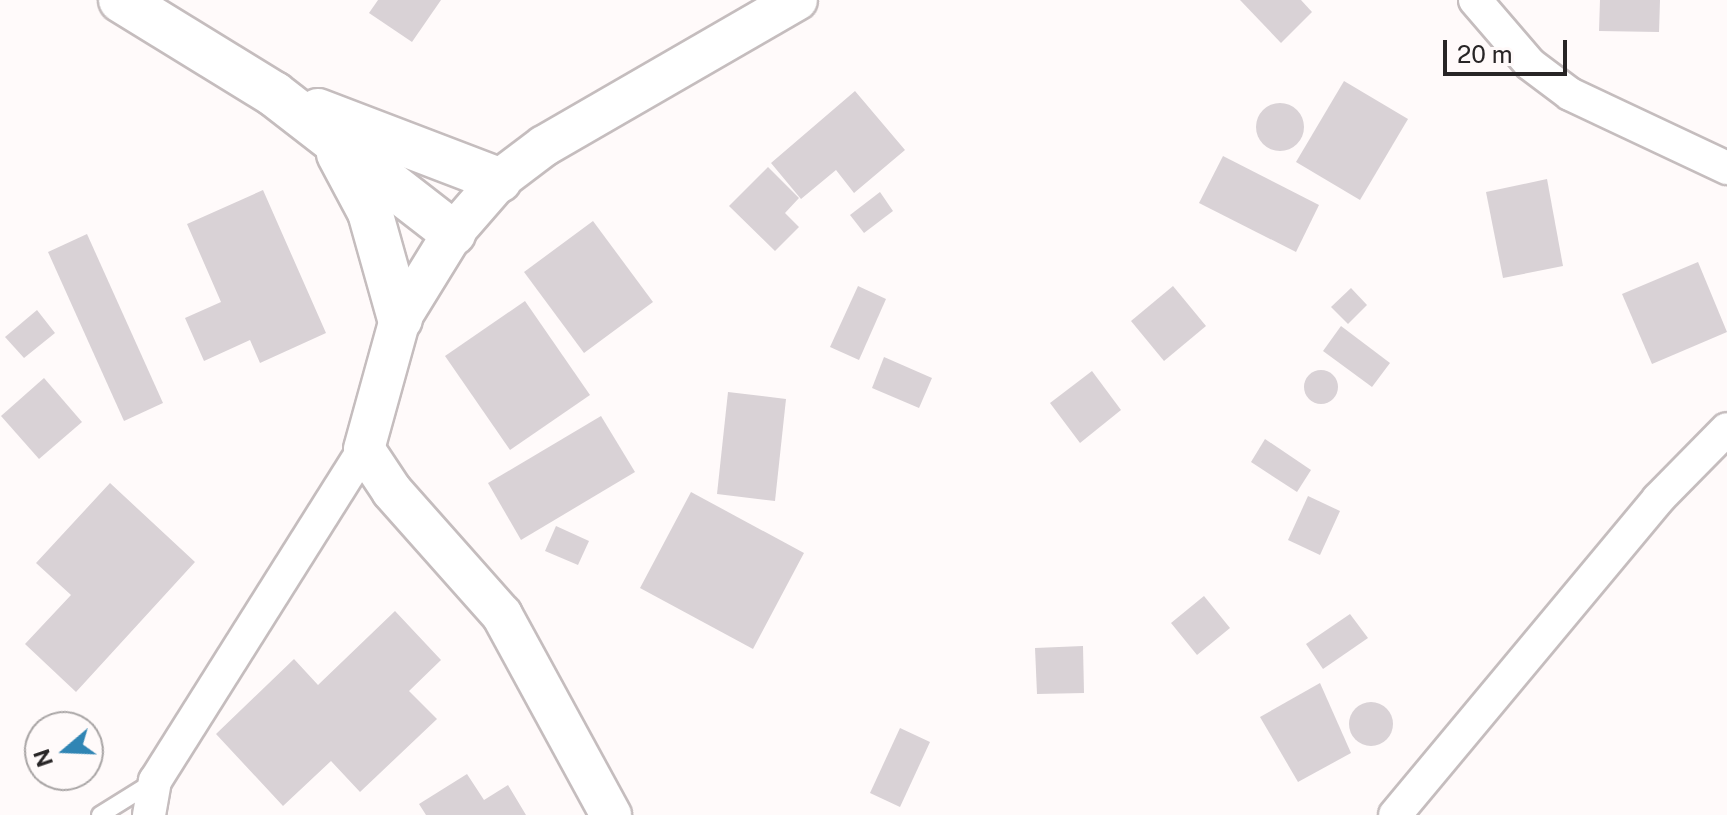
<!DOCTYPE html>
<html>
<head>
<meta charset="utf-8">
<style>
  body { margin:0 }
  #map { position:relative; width:1727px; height:815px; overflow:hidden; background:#fffafa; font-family:"Public Sans",sans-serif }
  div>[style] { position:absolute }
  .building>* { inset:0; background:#d9d2d6 }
  .round { border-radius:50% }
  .roads { filter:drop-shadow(2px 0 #c5bdbe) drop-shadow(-2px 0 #c5bdbe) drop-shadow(0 2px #c5bdbe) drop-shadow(0 -2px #c5bdbe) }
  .service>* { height:16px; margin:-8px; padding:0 8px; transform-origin:8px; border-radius:8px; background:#fff }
  .minor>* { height:32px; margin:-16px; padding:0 16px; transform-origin:16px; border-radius:16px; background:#fff }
  .tertiary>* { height:40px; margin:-20px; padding:0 20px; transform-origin:20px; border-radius:20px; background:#fff }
  .secondary>* { height:44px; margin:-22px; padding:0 22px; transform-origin:22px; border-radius:22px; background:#fff }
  span { translate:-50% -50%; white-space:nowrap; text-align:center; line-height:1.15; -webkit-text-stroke:7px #fffafa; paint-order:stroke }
  .north { position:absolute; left:24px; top:711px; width:80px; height:80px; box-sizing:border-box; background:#fffafa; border:2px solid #a9a5a5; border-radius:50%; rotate:251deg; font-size:22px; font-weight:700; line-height:32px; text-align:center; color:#282526 }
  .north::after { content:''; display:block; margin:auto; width:28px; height:36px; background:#3085b4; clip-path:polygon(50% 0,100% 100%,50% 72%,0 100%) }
  .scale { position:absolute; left:1443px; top:40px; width:124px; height:36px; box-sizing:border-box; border:4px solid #282526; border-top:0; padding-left:10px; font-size:24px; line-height:28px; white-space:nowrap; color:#282526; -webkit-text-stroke:6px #fffafa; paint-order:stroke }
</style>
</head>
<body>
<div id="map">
  <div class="building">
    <i style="clip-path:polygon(378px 0,441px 0,412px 42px,369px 13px)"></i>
    <i style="clip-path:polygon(1240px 0,1301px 0,1312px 12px,1281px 43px)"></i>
    <i style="clip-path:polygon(1600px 0,1660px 0,1659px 32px,1599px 31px)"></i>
    <i style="clip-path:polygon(1344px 81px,1408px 119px,1360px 200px,1296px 162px)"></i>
    <i style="clip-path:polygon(855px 91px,905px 150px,854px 193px,836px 170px,801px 199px,771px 163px)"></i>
    <i class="round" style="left:1256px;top:103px;width:48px;height:48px"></i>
    <i style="clip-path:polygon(1223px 156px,1319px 205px,1296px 252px,1199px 203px)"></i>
    <i style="clip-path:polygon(768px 167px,799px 198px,785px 213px,799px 227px,775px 251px,729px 206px)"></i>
    <i style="clip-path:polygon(1547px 179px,1563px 266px,1503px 278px,1486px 192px)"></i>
    <i style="clip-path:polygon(263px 190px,326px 333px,260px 363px,250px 340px,204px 361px,185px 318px,221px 302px,187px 224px)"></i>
    <i style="clip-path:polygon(880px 192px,893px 211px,864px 233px,850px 215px)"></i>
    <i style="clip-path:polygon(593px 221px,653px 302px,584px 353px,524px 272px)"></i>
    <i style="clip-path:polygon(87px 234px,163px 403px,124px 421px,48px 252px)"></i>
    <i style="clip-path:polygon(1698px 262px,1727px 332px,1652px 364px,1622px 294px)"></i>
    <i style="clip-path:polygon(858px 286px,886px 299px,859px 360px,830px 347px)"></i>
    <i style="clip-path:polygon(1173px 286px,1206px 326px,1164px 361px,1131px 321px)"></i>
    <i style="clip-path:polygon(1351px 288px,1367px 305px,1348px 324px,1331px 307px)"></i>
    <i style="clip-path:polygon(525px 301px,590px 395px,510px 450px,445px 356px)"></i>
    <i style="clip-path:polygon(37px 310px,55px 333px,24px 358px,5px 337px)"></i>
    <i style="clip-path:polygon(1341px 326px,1390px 363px,1372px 387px,1323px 351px)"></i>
    <i style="clip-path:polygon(884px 357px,932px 378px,919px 408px,872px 388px)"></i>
    <i class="round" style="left:1304px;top:370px;width:34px;height:34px"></i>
    <i style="clip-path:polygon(1092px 371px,1121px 410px,1080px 443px,1050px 403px)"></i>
    <i style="clip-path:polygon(44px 378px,82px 422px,39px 459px,1px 416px)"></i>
    <i style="clip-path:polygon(728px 392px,786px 399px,775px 501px,717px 494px)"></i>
    <i style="clip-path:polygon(601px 416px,635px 472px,521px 540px,488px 483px)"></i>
    <i style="clip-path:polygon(1265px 439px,1311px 470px,1297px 492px,1251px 462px)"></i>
    <i style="clip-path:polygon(110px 483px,195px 562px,76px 692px,25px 644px,71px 595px,36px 563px)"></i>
    <i style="clip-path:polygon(691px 492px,804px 553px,753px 649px,640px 588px)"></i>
    <i style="clip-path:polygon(1308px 496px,1340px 511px,1320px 555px,1288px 540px)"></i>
    <i style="clip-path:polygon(556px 526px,589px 541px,578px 565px,545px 551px)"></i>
    <i style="clip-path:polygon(1204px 596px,1230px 628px,1197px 655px,1171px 623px)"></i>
    <i style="clip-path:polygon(395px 611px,441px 660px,409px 691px,437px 719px,360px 792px,331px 761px,283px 806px,216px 734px,294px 659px,318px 685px)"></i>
    <i style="clip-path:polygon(1350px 614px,1368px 638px,1323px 669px,1306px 644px)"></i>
    <i style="clip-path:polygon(1083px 646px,1084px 693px,1037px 694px,1035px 648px)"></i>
    <i style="clip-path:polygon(1320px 683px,1351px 753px,1298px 782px,1260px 717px)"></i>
    <i class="round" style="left:1349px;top:702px;width:44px;height:44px"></i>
    <i style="clip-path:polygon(900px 728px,930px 742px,900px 807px,870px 793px)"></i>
    <i style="clip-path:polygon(467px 774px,484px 800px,508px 785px,526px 815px,426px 815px,419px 804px)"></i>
  </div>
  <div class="roads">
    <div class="service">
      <i style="left:100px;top:815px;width:62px;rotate:-31.9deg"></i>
    </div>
    <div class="minor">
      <i style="left:1475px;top:0;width:84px;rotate:49.3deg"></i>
      <i style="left:1530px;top:64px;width:50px;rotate:36.9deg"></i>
      <i style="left:1570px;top:94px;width:174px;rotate:25.2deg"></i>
      <i style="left:149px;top:815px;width:35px;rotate:-80deg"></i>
      <i style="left:155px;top:781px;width:392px;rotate:-57.8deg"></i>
      <i style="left:1395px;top:815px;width:411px;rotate:-50.2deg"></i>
      <i style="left:1658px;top:499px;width:98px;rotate:-45.4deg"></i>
    </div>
    <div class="tertiary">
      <i style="left:611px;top:815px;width:228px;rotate:-118.6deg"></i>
      <i style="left:502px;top:615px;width:166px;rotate:-131.6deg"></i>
      <i style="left:392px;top:491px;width:50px;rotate:-123.7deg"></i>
      <i style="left:364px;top:449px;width:135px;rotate:-74.5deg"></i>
      <i style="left:400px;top:319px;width:101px;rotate:-58.4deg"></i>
      <i style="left:453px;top:233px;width:70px;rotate:-49deg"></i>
      <i style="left:499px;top:180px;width:56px;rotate:-37.1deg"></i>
      <i style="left:544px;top:146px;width:292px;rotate:-30deg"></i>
    </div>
    <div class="secondary">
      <i style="left:121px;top:0;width:180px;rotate:31.6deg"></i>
      <i style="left:274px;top:94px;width:227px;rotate:37.8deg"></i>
      <i style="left:318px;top:111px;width:194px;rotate:20.9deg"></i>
      <i style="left:339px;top:154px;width:66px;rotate:61.9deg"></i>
      <i style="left:370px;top:212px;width:111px;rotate:74.3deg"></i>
    </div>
  </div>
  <div class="north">N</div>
  <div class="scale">20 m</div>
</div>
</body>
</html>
